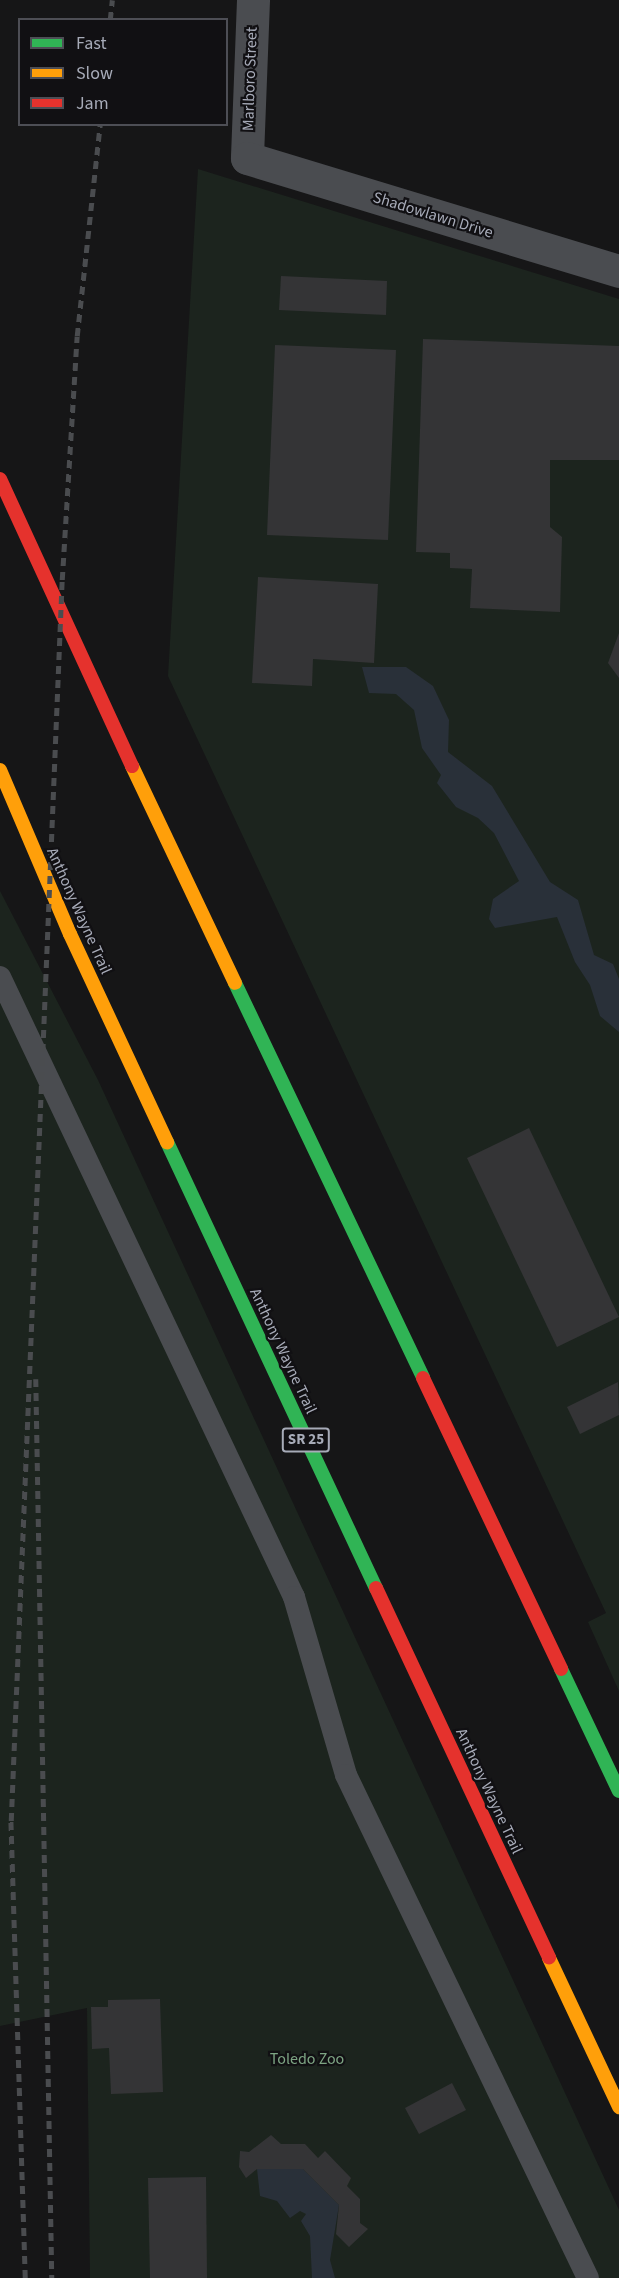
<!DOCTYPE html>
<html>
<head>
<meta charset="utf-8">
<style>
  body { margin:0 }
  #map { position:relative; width:619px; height:2278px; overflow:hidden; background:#161617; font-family:"Source Sans 3",sans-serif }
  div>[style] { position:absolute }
  .green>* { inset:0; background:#1c241e }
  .water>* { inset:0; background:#293039 }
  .building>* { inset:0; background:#343436 }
  .lane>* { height:22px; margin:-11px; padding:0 11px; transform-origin:11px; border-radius:11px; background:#4a4c50 }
  .street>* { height:33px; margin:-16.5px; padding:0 16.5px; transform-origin:16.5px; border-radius:16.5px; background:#4a4c50 }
  .fast>* { height:14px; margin:-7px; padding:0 7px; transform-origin:7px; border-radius:7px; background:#30b455 }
  .slow>* { height:14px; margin:-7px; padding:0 7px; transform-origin:7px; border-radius:7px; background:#ff9f0a }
  .jam>* { height:14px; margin:-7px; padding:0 7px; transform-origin:7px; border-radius:7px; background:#e5322d }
  .rail>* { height:4.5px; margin-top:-2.25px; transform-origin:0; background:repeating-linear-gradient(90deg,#4a4c4f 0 8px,transparent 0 14px) }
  span { translate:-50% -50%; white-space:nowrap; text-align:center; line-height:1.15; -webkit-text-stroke:4.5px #111013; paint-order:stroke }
  .shield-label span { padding:2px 4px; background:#111013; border:2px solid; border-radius:4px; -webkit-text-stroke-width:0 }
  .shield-label { font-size:15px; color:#a7abb8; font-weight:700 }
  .street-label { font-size:16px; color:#a7abb8 }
  .park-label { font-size:16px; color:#7da483 }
  .legend { position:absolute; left:18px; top:18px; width:210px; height:108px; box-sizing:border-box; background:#111013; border:2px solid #4d4e55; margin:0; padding:8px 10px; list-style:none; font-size:18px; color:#a7abb8 }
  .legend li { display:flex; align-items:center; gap:12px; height:30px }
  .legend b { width:30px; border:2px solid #4d4e55 }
</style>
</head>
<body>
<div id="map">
  <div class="green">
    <i style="clip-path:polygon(198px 169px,619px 299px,619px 1691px,588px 1622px,606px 1613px,168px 676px)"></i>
    <i style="clip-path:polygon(0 891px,98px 1080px,619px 2210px,619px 2278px,90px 2278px,87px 2008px,0 2026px)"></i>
  </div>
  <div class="water">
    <i style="clip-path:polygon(362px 667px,406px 667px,433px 686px,449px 720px,448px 752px,492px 786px,550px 882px,578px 900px,594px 955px,613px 964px,619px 979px,619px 1032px,600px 1016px,590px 985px,575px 962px,557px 917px,495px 928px,489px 919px,493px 899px,519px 881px,494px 833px,478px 818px,456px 807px,437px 783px,441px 775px,422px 748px,414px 710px,396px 694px,369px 693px)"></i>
    <i style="clip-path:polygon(257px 2169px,303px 2169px,339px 2205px,330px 2260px,335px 2278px,312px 2278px,310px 2236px,301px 2221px,306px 2214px,300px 2211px,290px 2218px,277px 2201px,260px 2196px)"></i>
  </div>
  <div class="building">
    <i style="clip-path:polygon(281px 276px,387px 281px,386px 315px,279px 310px)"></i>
    <i style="clip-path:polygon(423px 339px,619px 346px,619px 460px,550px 460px,550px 527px,562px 537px,560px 612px,470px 608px,472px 569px,450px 568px,450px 553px,416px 552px)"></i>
    <i style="clip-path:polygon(275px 345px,396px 350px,388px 540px,267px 535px)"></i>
    <i style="clip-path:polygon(258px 577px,378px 584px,374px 663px,313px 659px,312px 686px,252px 683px)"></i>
    <i style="clip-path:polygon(619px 633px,619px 678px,608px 663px)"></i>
    <i style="clip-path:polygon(529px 1128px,619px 1317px,557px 1347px,467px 1158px)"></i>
    <i style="clip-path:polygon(618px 1382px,619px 1415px,580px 1434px,567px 1407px)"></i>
    <i style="clip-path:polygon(160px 1999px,163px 2092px,111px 2094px,109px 2048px,92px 2049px,91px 2007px,108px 2007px,108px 2000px)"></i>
    <i style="clip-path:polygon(452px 2083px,466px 2110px,419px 2134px,405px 2108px)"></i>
    <i style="clip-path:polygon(271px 2135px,281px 2144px,305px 2144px,318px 2158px,325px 2151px,351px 2178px,347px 2186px,360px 2199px,360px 2223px,368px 2229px,349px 2247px,336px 2234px,339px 2205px,303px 2169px,257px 2169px,246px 2178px,239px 2167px,240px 2151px,249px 2152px)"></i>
    <i style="clip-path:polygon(206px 2177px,207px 2278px,150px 2278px,148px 2178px)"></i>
  </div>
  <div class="lane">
    <i style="left:0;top:977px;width:686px;rotate:64.63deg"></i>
    <i style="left:294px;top:1597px;width:185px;rotate:73.7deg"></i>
    <i style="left:346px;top:1775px;width:558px;rotate:64.31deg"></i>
  </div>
  <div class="street">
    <i style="left:253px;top:0;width:158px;rotate:92.2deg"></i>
    <i style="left:247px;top:158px;width:389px;rotate:16.9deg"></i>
  </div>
  <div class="fast">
    <i style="left:235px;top:983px;width:437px;rotate:64.5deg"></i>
    <i style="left:167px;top:1142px;width:493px;rotate:64.9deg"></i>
    <i style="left:561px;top:1669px;width:135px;rotate:64.6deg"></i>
  </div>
  <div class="slow">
    <i style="left:132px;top:766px;width:240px;rotate:64.6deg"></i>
    <i style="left:0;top:770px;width:178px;rotate:66.9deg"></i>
    <i style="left:70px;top:934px;width:230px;rotate:65deg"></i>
    <i style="left:549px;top:1958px;width:165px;rotate:64.8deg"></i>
  </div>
  <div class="jam">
    <i style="left:0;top:479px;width:316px;rotate:65.3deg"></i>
    <i style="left:423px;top:1378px;width:322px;rotate:64.6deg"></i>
    <i style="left:376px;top:1588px;width:408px;rotate:64.9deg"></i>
  </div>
  <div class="rail">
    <i style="left:110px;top:20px;width:20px;rotate:-84deg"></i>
    <i style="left:36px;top:1379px;width:899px;rotate:88.98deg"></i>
    <i style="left:25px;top:2278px;width:457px;rotate:-91.8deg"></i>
    <i style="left:11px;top:1821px;width:1242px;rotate:-87.65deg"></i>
    <i style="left:62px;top:580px;width:244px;rotate:-86.5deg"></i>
    <i style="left:77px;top:336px;width:213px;rotate:-83.8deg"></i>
  </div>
  <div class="shield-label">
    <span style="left:306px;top:1440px">SR 25</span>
  </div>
  <div class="street-label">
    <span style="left:250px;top:79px;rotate:-88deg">Marlboro Street</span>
    <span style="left:433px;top:215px;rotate:17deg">Shadowlawn Drive</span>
    <span style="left:79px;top:911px;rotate:66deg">Anthony Wayne Trail</span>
    <span style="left:283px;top:1351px;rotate:65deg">Anthony Wayne Trail</span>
    <span style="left:489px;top:1791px;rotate:65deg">Anthony Wayne Trail</span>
  </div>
  <div class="park-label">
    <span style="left:307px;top:2059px">Toledo Zoo</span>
  </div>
  <ul class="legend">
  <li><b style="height:8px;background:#30b455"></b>Fast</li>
  <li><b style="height:8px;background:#ff9f0a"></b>Slow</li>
  <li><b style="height:8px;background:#e5322d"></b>Jam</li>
  </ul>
</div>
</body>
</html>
